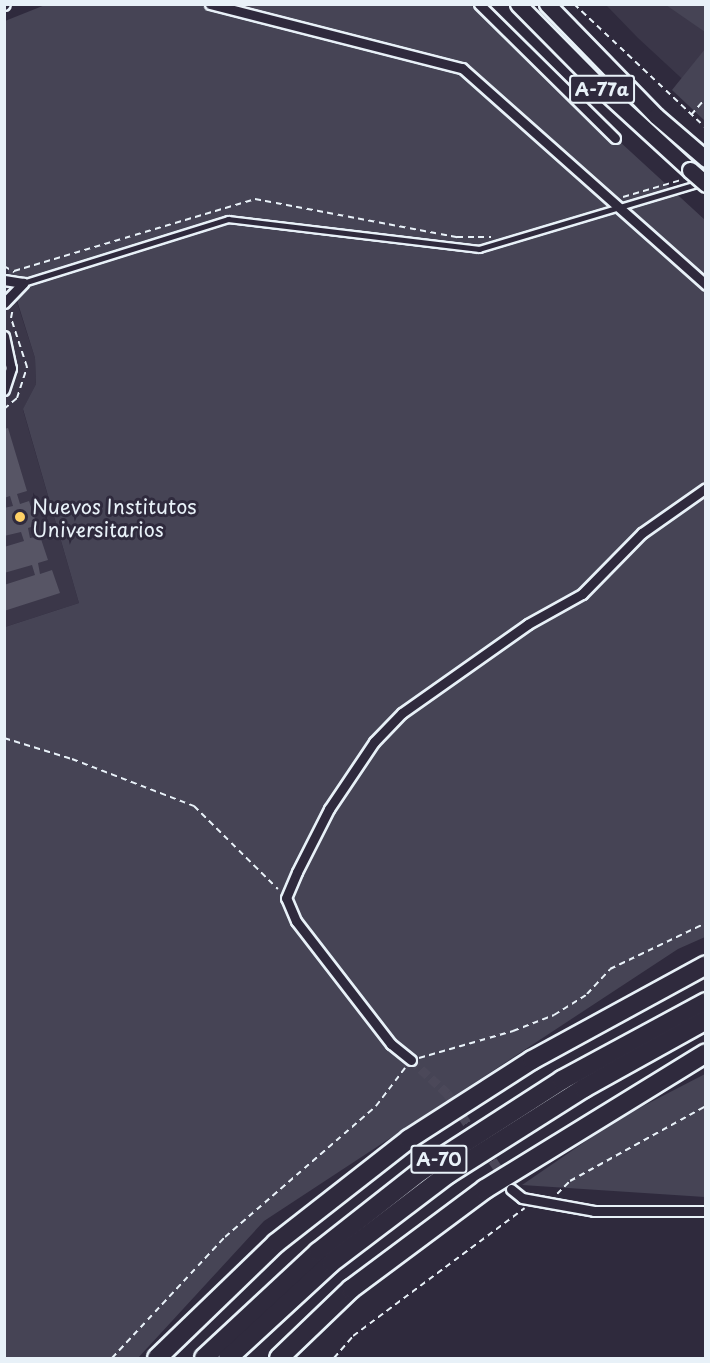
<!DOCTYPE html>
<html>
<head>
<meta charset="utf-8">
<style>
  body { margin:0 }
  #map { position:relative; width:710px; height:1363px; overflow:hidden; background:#2f2a3d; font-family:"Playpen Sans",sans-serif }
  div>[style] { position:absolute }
  .built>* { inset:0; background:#3b3749 }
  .green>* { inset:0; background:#464455 }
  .building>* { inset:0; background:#575565 }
  .street-tunnel>* { height:9px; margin-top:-4.5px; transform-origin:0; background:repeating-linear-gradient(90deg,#4b4859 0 9px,transparent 0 13.5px) }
  .path>* { height:2px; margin-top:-1px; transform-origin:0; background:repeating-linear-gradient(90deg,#e8f1f8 0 6px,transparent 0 10.5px) }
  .roads { filter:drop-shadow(2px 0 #e8f1f8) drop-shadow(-2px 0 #e8f1f8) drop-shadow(0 2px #e8f1f8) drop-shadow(0 -2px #e8f1f8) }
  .lane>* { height:4.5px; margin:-2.25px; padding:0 2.25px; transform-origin:2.25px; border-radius:2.25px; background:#2f2a3d }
  .street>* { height:9px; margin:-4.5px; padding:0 4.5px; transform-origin:4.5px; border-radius:4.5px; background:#2f2a3d }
  .primary>* { height:15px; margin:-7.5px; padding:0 7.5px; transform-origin:7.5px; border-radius:7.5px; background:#2f2a3d }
  .highway>* { height:18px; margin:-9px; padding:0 9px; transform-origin:9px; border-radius:9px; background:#2f2a3d }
  .bridges { filter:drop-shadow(2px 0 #e8f1f8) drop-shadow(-2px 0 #e8f1f8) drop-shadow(0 2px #e8f1f8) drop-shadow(0 -2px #e8f1f8) }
  .primary-bridge>* { height:15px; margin:-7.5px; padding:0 7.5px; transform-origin:7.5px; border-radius:7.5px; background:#2f2a3d }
  .dots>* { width:16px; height:16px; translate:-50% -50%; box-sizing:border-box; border:3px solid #2f2a3d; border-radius:50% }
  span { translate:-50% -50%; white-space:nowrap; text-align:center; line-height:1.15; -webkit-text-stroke:6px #2f2a3d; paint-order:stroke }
  .shield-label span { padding:2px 4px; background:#2f2a3d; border:2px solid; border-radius:4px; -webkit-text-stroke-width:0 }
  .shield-label { font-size:18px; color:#e8f1f8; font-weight:700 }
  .poi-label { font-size:20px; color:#e8f1f8 }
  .left { translate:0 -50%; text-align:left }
  .frame { position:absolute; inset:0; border:6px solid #e8f1f8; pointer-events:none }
</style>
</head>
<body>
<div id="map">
  <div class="built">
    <i style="clip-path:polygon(606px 5px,705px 5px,705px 100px,638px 38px)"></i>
    <i style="clip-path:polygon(4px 262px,35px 358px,36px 384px,23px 410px,79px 603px,5px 627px)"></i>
  </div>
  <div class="green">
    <i style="clip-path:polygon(45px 5px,471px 5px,705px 220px,705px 937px,678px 949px,264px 1221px,138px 1358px,5px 1358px,5px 627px,79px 603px,23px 409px,36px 384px,35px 358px,5px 262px,5px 21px)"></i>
    <i style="clip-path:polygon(666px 5px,705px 5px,705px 32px)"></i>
    <i style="clip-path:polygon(705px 49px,705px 121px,672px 90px)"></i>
    <i style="clip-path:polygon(705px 1074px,705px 1197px,522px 1185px,618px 1119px)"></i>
  </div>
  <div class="building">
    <i style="clip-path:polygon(8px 428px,27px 491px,17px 494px,20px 504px,29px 501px,37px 525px,28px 528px,30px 538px,40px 536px,48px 560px,38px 563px,40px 574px,52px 570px,60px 593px,4px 611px,4px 585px,35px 575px,32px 565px,4px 573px,4px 547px,24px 541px,21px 532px,4px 536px,4px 508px,13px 506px,10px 496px,4px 498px,4px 429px)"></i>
  </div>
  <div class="street-tunnel">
    <i style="left:411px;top:1060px;width:49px;rotate:42.5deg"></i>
    <i style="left:447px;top:1093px;width:54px;rotate:56.3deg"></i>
    <i style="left:485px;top:1149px;width:37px;rotate:56deg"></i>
  </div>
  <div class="path">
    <i style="left:574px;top:4px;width:181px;rotate:43.2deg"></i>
    <i style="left:691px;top:115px;width:23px;rotate:-49deg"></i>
    <i style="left:623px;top:197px;width:60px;rotate:-16.3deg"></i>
    <i style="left:4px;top:266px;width:12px;rotate:31deg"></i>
    <i style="left:14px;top:271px;width:252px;rotate:-16.6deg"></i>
    <i style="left:255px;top:199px;width:206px;rotate:10.7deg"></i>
    <i style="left:457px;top:237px;width:34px"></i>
    <i style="left:4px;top:409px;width:17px;rotate:-40deg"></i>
    <i style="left:17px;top:398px;width:33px;rotate:-72deg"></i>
    <i style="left:27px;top:367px;width:52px;rotate:-108.1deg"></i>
    <i style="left:11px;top:318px;width:10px;rotate:-79deg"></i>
    <i style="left:4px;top:738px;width:71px;rotate:17.2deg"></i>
    <i style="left:72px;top:759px;width:131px;rotate:21.1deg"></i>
    <i style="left:194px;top:806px;width:118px;rotate:44.7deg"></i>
    <i style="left:419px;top:1058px;width:98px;rotate:-16deg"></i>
    <i style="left:513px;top:1031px;width:44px;rotate:-21.3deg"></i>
    <i style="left:554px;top:1015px;width:39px;rotate:-32deg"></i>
    <i style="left:587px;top:994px;width:34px;rotate:-47deg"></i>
    <i style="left:610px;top:969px;width:106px;rotate:-25.6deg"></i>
    <i style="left:557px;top:1194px;width:18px;rotate:-45deg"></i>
    <i style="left:570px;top:1181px;width:155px;rotate:-28.9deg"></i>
    <i style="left:112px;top:1358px;width:166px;rotate:-47deg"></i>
    <i style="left:225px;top:1237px;width:200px;rotate:-40.9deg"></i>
    <i style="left:376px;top:1106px;width:48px;rotate:-52.7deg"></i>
    <i style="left:334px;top:1358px;width:29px;rotate:-49deg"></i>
    <i style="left:353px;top:1336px;width:214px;rotate:-36.7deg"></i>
  </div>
  <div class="roads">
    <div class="lane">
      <i style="left:23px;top:283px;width:215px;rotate:-17.3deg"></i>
      <i style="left:228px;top:219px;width:253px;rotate:6.8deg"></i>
      <i style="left:479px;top:249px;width:232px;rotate:-16.6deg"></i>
    </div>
    <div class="street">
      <i style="left:210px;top:4px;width:260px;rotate:14.3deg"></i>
      <i style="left:462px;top:68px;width:327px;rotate:41.6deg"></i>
      <i style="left:479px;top:4px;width:191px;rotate:44.6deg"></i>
      <i style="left:4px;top:5px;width:1px;rotate:-45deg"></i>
      <i style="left:4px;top:280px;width:19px;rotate:9deg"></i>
      <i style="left:4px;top:303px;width:28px;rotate:-46deg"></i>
      <i style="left:4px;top:336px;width:33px;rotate:78deg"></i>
      <i style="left:11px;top:368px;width:23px;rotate:108deg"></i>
      <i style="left:411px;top:1060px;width:26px;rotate:-141deg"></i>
      <i style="left:391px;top:1044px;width:155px;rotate:-127.7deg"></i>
      <i style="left:296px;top:921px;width:25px;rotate:-113deg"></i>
      <i style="left:286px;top:898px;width:28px;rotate:-67deg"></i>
      <i style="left:297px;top:872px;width:71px;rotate:-63.1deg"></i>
      <i style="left:329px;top:809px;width:81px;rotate:-56.1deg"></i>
      <i style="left:374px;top:742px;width:40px;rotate:-46deg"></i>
      <i style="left:402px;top:713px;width:154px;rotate:-35.2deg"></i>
      <i style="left:528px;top:624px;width:62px;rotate:-29.1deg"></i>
      <i style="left:582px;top:594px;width:86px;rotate:-45.5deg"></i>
      <i style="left:642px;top:533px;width:78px;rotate:-35.1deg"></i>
      <i style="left:511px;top:1189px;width:14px;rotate:39deg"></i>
      <i style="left:522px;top:1198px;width:73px;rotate:10.2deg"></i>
      <i style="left:594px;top:1211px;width:112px"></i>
    </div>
    <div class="primary">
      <i style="left:518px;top:4px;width:127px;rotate:45.3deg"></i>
      <i style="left:607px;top:94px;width:113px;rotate:42.5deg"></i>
      <i style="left:547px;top:4px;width:156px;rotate:45.8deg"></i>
      <i style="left:656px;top:116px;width:66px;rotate:40.7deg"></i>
    </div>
    <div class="highway">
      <i style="left:157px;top:1358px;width:165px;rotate:-44deg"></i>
      <i style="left:276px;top:1243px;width:169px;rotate:-38deg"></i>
      <i style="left:409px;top:1139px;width:146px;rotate:-32.7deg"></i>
      <i style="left:532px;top:1060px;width:198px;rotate:-28.6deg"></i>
      <i style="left:204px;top:1358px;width:156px;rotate:-42.9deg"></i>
      <i style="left:318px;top:1252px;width:131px;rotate:-38.2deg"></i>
      <i style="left:421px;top:1171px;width:168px;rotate:-32.8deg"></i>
      <i style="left:562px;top:1080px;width:164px;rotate:-28.4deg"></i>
      <i style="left:228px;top:1358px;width:140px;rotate:-42.7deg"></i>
      <i style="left:331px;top:1263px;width:147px;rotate:-37.3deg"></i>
      <i style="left:448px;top:1174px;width:161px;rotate:-32.3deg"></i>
      <i style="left:584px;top:1088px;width:140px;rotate:-29.1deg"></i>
      <i style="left:279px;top:1358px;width:100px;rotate:-43.8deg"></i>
      <i style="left:351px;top:1289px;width:167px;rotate:-36.7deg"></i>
      <i style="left:485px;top:1189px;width:259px;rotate:-31.6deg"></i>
    </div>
  </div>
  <div class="bridges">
    <div class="primary-bridge">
      <i style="left:690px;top:170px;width:21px;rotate:41deg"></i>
    </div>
  </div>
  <div class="dots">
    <i style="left:20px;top:517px;background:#ffd166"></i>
  </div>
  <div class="shield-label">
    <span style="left:602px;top:89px">A-77a</span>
    <span style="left:439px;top:1159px">A-70</span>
  </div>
  <div class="poi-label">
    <span class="left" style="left:32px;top:518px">Nuevos Institutos<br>Universitarios</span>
  </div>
  <div class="frame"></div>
</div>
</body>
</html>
